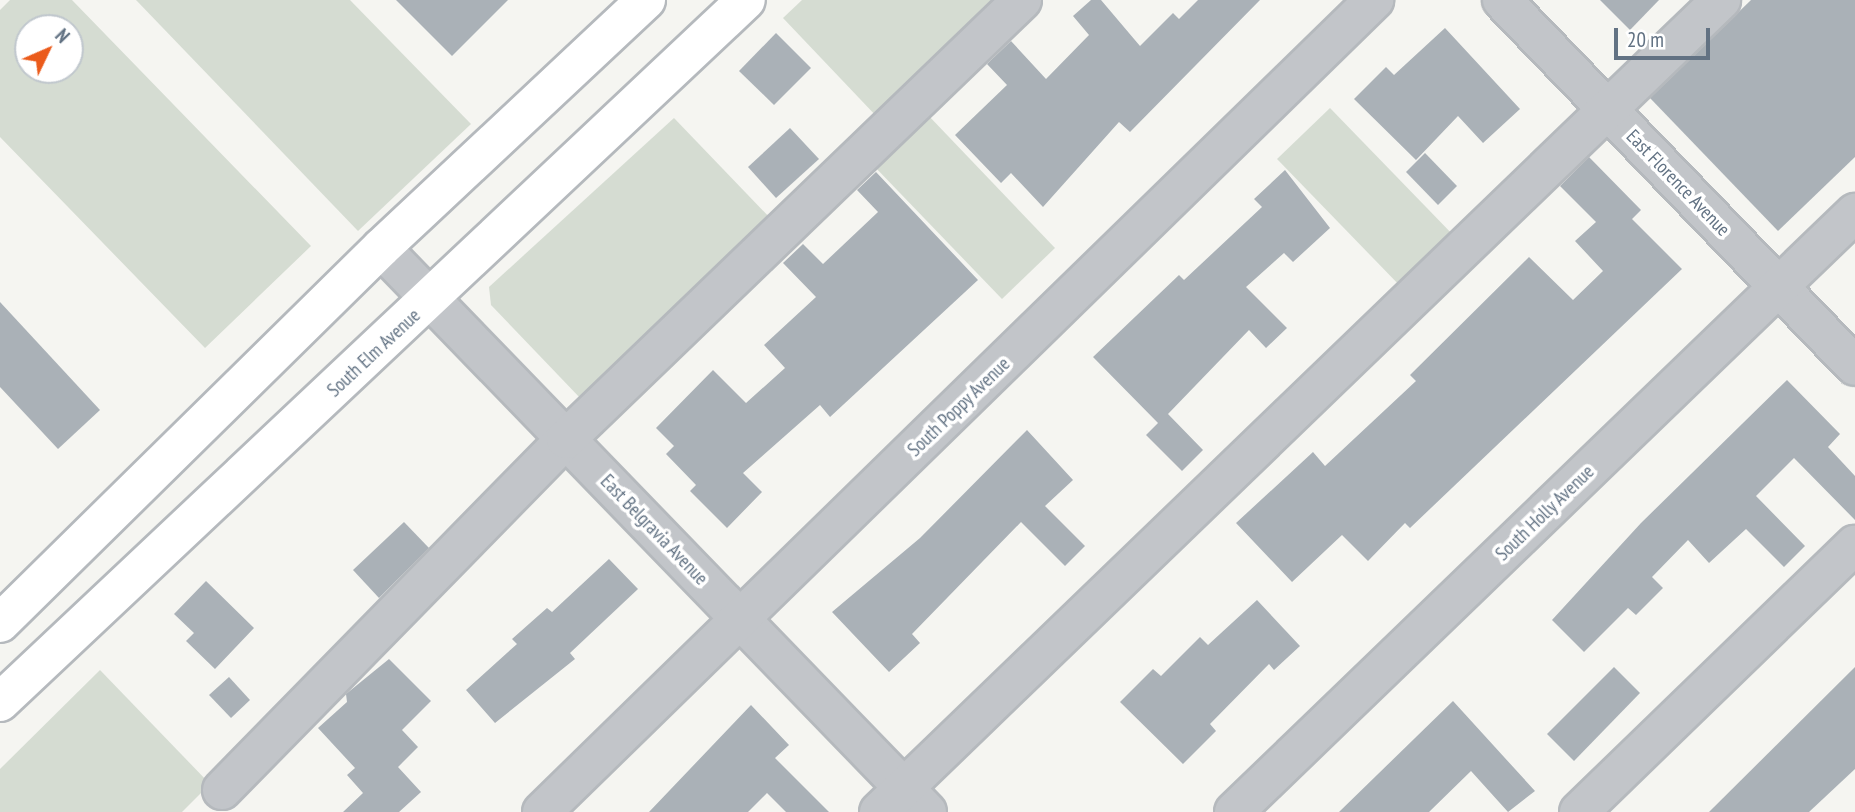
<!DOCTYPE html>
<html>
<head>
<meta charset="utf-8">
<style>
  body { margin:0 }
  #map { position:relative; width:1855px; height:812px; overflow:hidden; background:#f5f5f1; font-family:"PT Sans Narrow",sans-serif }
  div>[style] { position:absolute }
  .green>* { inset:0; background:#d5dcd2 }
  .building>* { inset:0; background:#aab1b7 }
  .roads { filter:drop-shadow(2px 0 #b5b9bd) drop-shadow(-2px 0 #b5b9bd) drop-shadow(0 2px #b5b9bd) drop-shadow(0 -2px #b5b9bd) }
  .minor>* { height:38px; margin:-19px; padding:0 19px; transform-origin:19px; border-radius:19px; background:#c2c5c9 }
  .major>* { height:38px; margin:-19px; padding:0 19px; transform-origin:19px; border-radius:19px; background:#fff }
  span { translate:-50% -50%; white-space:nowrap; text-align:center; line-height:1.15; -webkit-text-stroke:7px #fff; paint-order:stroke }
  .street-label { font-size:19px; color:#627283 }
  .north { position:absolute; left:14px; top:14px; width:70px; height:70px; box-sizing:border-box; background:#fff; border:2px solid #c0c7cd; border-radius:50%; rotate:46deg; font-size:19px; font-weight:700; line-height:28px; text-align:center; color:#627283 }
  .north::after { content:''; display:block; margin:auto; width:24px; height:32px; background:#eb5b1b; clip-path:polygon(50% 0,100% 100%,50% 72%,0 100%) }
  .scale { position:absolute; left:1614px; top:28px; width:96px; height:32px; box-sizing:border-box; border:4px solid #627283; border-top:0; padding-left:9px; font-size:21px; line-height:24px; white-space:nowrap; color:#627283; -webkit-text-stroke:5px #fff; paint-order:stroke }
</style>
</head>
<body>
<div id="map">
  <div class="green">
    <i style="clip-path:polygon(evenodd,10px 0,72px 0,311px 246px,205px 348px,0 137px,0 10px,10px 0,28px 28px,70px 28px,70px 70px,28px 70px,28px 28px)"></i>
    <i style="clip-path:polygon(136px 0,350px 0,471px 124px,358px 231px)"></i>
    <i style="clip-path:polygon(802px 0,1004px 0,879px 119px,783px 18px)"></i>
    <i style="clip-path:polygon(1330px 108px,1457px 239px,1404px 290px,1277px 159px)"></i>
    <i style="clip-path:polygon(927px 114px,1055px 248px,1002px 299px,873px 165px)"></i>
    <i style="clip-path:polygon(674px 118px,772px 220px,582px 400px,491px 305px,489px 287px)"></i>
    <i style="clip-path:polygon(100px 670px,210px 784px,182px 812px,0 812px,0 769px)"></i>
  </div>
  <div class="building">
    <i style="clip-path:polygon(396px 0,508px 0,452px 56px)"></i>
    <i style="clip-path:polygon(1091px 0,1101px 0,1140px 46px,1173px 13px,1179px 19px,1198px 0,1260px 0,1130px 132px,1119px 122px,1043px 207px,1011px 173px,1001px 183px,955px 135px,1007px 85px,987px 64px,1011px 41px,1046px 79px,1089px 35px,1073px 16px)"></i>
    <i style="clip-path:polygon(1600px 0,1659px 0,1630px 30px)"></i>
    <i style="clip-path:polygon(1751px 0,1855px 0,1855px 157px,1778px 231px,1650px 98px)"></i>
    <i style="clip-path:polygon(1445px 28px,1520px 109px,1483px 143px,1458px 116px,1416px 160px,1354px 99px,1386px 67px,1394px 75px)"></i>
    <i style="clip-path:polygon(776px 33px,811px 68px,774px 105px,739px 71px)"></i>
    <i style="clip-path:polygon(790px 128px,819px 159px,776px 198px,748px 167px)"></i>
    <i style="clip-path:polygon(1425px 153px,1457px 186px,1438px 205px,1406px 172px)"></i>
    <i style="clip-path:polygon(1589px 157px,1641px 210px,1632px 219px,1682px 269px,1410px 528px,1405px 523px,1368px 561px,1342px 535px,1292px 582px,1236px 523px,1313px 452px,1325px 466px,1416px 381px,1410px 375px,1529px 257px,1573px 300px,1603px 271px,1575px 241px,1596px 222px,1560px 186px)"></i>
    <i style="clip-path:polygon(1285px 170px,1330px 228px,1293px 262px,1284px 253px,1246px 287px,1287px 328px,1266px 348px,1249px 330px,1168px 414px,1203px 450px,1182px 471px,1146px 435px,1158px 423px,1093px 357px,1179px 275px,1184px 280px,1262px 207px,1254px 199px)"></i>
    <i style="clip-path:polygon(876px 172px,978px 280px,830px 417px,820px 405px,743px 473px,762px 492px,727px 528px,690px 491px,696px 485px,666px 454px,674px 446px,656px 428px,713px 370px,746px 403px,785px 368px,764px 345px,816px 297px,783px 263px,803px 244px,823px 264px,878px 212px,857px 190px)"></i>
    <i style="clip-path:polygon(0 302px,100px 410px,58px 449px,0 387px)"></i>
    <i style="clip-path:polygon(1787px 380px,1840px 434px,1828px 447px,1855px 476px,1855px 520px,1794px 458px,1756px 496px,1805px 546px,1784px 567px,1746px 529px,1709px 563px,1688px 540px,1652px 577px,1663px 588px,1636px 615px,1628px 608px,1584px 652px,1552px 620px,1641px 523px)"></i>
    <i style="clip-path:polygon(1027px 430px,1073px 480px,1045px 506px,1085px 546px,1065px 566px,1021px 522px,912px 634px,920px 643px,889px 672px,832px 612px,920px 538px)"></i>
    <i style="clip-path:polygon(404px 522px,429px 548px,379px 598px,353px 570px)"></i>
    <i style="clip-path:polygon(609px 559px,638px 589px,570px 653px,575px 659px,495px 723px,466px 690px,517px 644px,512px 639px,547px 608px,552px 612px)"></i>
    <i style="clip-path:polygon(206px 581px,254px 628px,215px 669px,186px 641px,194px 633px,174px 614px)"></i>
    <i style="clip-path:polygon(1257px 600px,1300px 646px,1274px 670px,1269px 664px,1210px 724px,1216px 731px,1183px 764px,1120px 702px,1153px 669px,1161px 676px,1200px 637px,1208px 645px)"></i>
    <i style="clip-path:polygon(389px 659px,431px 701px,402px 730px,418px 747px,398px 767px,421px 792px,399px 812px,343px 812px,363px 793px,347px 775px,355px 768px,318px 728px,347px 702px,346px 694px)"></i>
    <i style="clip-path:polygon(1614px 667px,1640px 693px,1574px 761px,1547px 734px)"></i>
    <i style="clip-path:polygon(1855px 667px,1855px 769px,1809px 812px,1709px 812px)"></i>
    <i style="clip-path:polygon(229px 677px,250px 700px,231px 718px,209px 695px)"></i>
    <i style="clip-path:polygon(1453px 701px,1535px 791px,1508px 812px,1471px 771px,1429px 812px,1339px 812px)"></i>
    <i style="clip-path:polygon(751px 705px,789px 745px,775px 758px,829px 812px,786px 812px,767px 793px,748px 812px,649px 812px)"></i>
  </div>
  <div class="roads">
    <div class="minor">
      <i style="left:1502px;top:0;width:508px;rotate:46.04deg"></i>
      <i style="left:381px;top:248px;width:785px;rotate:45.93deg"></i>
      <i style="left:222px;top:790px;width:491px;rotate:-45.6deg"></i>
      <i style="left:566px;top:439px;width:633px;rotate:-43.91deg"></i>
      <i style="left:542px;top:812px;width:1163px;rotate:-44.3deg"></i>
      <i style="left:879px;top:812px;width:1170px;rotate:-43.96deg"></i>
      <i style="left:1234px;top:812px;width:863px;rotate:-43.97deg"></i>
      <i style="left:1579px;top:812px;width:384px;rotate:-44.1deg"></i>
    </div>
    <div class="major">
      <i style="left:0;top:623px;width:535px;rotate:-44.55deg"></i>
      <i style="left:381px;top:248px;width:363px;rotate:-43.1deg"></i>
      <i style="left:0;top:702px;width:1024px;rotate:-43.26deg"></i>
    </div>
  </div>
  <div class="street-label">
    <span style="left:1678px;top:183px;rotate:46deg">East Florence Avenue</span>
    <span style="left:374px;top:353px;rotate:-43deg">South Elm Avenue</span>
    <span style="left:959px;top:407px;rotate:-44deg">South Poppy Avenue</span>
    <span style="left:1545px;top:513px;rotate:-44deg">South Holly Avenue</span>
    <span style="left:654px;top:530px;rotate:46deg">East Belgravia Avenue</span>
  </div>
  <div class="north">N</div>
  <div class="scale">20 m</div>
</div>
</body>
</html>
